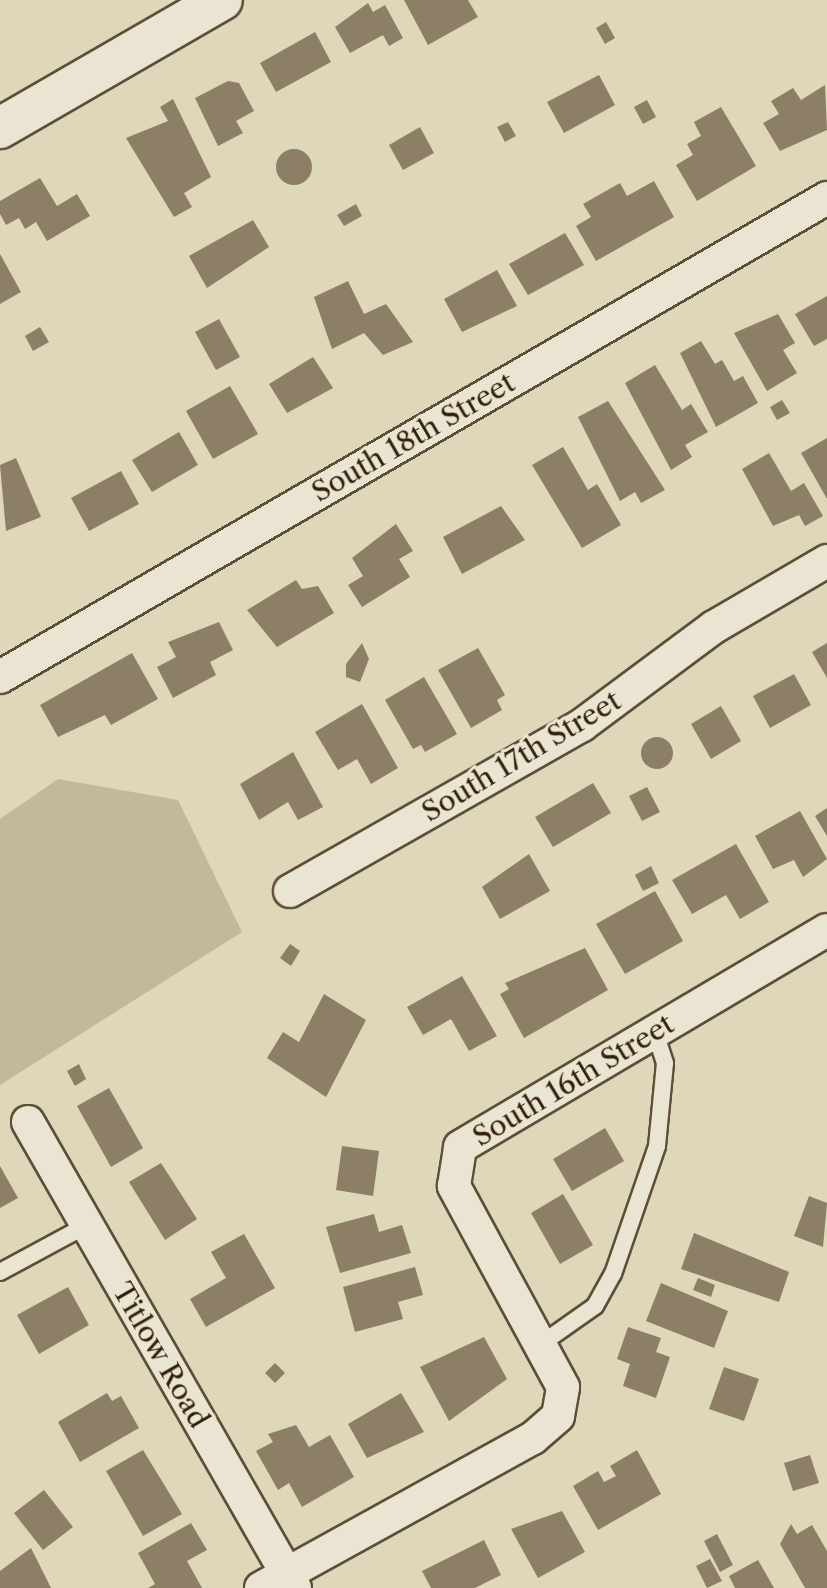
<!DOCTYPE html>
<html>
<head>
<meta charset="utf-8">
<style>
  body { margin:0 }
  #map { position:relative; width:827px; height:1588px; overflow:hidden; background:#dfd7ba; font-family:"Libre Caslon Text",serif }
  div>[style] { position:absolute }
  .green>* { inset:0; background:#c2b89c }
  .building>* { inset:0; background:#8c7f66 }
  .round { border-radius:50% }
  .roads { filter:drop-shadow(2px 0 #5d4e38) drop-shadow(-2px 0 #5d4e38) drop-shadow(0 2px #5d4e38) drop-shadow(0 -2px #5d4e38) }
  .service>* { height:16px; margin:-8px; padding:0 8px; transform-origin:8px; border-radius:8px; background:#eae5d2 }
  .minor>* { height:32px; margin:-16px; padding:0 16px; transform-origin:16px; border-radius:16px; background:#eae5d2 }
  .tertiary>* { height:40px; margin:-20px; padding:0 20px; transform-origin:20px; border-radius:20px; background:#eae5d2 }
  span { translate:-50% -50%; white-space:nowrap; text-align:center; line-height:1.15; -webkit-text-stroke:6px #eae5d2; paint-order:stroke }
  .street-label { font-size:28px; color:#32200c }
</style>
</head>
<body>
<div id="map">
  <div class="green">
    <i style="clip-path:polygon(58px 779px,178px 800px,242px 932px,0 1085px,0 819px)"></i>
  </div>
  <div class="building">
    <i style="clip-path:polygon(404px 0,468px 0,478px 17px,428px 45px)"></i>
    <i style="clip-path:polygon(368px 3px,373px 12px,385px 5px,403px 38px,389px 46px,383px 35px,350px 53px,335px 27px)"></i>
    <i style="clip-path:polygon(606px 22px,615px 38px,605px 44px,596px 28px)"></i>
    <i style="clip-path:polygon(315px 32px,331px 62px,276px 92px,260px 63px)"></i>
    <i style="clip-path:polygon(599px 75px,615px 105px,564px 133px,547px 102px)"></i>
    <i style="clip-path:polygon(228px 81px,239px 83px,254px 111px,236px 121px,243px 133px,218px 146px,195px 98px)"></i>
    <i style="clip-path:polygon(825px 85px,827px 130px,780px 151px,763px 123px,779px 114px,771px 101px,793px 88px,801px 100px)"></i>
    <i style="clip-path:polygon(173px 99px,211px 177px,184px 193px,192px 207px,174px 217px,126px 138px,168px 121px,160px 107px)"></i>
    <i style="clip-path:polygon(647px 100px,656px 117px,643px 124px,634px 107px)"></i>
    <i style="clip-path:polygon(721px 107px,756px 166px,697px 201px,676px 165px,693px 155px,687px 144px,701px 136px,694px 122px)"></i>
    <i style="clip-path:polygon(508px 122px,516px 136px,505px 142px,497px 127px)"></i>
    <i style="clip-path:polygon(420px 127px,434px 153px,403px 170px,389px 145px)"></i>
    <i class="round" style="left:276px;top:149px;width:36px;height:36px"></i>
    <i style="clip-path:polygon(40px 178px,57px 206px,77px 194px,90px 216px,47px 241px,36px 222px,25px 229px,19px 218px,6px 225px,0 214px,0 201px)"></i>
    <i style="clip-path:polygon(654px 181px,674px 217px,596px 261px,576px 226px,591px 217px,583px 204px,620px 183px,627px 196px)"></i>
    <i style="clip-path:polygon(356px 204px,362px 216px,344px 226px,337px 215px)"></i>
    <i style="clip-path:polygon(253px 220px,269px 247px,207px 288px,189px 256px)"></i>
    <i style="clip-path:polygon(565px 233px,584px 265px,528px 295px,509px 264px)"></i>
    <i style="clip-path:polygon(0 254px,21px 292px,0 304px)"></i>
    <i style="clip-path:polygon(497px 270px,517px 306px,462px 332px,444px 299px)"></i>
    <i style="clip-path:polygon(348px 281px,364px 314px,386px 304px,413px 342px,383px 355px,364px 333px,332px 349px,314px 297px)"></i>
    <i style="clip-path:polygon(827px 296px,827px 339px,814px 346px,795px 314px)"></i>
    <i style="clip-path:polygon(778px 314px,795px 343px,783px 350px,797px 373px,767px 391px,734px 333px)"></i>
    <i style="clip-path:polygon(219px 319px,240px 357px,216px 370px,195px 332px)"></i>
    <i style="clip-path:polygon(40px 327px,49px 342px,33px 351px,25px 336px)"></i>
    <i style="clip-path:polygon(701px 341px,715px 364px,722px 360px,734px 381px,743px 376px,758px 403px,716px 427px,680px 353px)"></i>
    <i style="clip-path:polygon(313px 357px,333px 388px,287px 413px,269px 384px)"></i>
    <i style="clip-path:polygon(655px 365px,682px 410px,691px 404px,708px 432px,685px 445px,692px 457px,671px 470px,625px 383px)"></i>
    <i style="clip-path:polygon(230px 386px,258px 434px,213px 459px,186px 411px)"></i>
    <i style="clip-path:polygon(782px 400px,790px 413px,777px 420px,770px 407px)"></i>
    <i style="clip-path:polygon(608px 401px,665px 490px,641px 503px,635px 492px,620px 501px,578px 417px)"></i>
    <i style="clip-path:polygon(179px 432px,198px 465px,152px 492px,132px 460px)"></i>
    <i style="clip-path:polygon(827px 438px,827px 499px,801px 453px)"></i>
    <i style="clip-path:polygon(563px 447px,588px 490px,597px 484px,621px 525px,582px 548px,532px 465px)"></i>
    <i style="clip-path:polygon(769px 453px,791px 491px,804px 483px,823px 516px,805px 526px,799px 515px,773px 526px,742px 469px)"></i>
    <i style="clip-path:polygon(16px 458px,41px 517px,6px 531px,0 465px)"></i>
    <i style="clip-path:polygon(121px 471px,139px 504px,89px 531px,71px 498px)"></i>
    <i style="clip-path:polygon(501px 506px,525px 540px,462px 574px,443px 537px)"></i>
    <i style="clip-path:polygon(396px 524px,413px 551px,399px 559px,410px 577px,362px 607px,348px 585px,363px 576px,352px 558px)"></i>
    <i style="clip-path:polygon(296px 580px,302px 589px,318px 586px,334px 613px,277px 647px,247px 610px)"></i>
    <i style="clip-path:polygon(219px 622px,233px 650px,210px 662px,216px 675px,173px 698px,157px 667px,176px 657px,168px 642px)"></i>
    <i style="clip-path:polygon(362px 643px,369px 659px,360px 682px,346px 677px,346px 664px)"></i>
    <i style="clip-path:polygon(827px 643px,827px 678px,812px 652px)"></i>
    <i style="clip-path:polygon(478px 648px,505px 695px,497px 700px,502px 710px,471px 728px,438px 670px)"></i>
    <i style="clip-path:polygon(132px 653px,158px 699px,111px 725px,105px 715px,58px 737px,40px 705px)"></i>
    <i style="clip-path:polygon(794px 674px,811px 705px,770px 728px,753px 696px)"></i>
    <i style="clip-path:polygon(424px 677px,457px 734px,425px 752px,421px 745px,413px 749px,385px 700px)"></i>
    <i style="clip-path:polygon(362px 704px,398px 768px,371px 784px,357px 759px,338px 770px,315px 732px)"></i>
    <i style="clip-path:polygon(721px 706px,741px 741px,711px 759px,691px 724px)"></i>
    <i class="round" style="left:641px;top:737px;width:32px;height:32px"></i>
    <i style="clip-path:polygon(293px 752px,323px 807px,298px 820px,288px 802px,259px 820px,240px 784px)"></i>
    <i style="clip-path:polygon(593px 783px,611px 813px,553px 847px,535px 817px)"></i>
    <i style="clip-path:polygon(647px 787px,660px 812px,642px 821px,629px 796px)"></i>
    <i style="clip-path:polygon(827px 808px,827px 836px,815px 816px)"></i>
    <i style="clip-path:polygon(800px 811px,827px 859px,803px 877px,794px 860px,773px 869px,755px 836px)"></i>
    <i style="clip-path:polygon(736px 844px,769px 902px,740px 919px,726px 895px,692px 914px,672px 880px)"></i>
    <i style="clip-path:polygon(529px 854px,550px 891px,500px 919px,482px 887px)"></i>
    <i style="clip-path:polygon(651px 866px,659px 883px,643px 891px,635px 875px)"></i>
    <i style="clip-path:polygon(655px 891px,683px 941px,625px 974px,596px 924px)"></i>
    <i style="clip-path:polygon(290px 944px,300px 951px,291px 966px,280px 958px)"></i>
    <i style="clip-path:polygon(585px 948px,608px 990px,524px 1038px,500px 994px,509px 989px,505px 983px)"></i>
    <i style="clip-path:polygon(462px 976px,497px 1036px,469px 1051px,451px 1019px,423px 1035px,407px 1007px)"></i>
    <i style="clip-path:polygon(324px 994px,366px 1020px,326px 1097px,267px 1058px,283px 1032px,299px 1042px)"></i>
    <i style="clip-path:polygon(79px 1064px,86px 1079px,75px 1086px,67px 1071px)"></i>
    <i style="clip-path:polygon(109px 1088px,143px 1148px,111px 1167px,77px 1106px)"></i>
    <i style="clip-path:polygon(605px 1128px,624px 1161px,572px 1191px,553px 1159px)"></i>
    <i style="clip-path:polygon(342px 1146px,379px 1151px,373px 1196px,336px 1190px)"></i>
    <i style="clip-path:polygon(161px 1163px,197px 1219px,165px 1240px,129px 1182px)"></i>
    <i style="clip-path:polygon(0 1166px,18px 1198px,0 1208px)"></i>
    <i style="clip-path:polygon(563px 1194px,593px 1245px,560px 1264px,531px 1213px)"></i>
    <i style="clip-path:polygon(809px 1196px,827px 1203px,823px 1247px,794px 1236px)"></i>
    <i style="clip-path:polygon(374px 1214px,379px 1232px,402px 1225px,411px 1253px,340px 1273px,326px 1227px)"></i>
    <i style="clip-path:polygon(694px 1233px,789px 1272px,779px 1302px,681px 1269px)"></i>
    <i style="clip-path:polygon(244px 1234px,275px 1288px,206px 1327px,190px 1299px,226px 1278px,211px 1252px)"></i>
    <i style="clip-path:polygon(415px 1267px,423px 1295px,398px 1302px,403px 1319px,355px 1332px,343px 1287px)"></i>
    <i style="clip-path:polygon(698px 1278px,715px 1285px,711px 1297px,693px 1290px)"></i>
    <i style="clip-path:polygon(661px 1283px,728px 1311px,714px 1348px,646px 1321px)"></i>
    <i style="clip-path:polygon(68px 1287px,89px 1325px,39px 1354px,17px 1315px)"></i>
    <i style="clip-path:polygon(628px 1327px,661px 1338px,656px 1352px,670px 1357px,656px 1398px,623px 1386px,630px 1364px,617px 1359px)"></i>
    <i style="clip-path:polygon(484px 1337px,507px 1379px,449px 1421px,420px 1367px)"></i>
    <i style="clip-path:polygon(275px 1363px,285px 1373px,275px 1383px,265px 1373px)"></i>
    <i style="clip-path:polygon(724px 1367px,759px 1379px,744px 1421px,709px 1409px)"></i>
    <i style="clip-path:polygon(107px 1393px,112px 1401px,121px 1396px,139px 1428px,80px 1462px,58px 1422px)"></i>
    <i style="clip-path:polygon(401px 1393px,424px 1432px,367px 1458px,348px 1424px)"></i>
    <i style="clip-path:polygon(296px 1425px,309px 1447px,330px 1435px,354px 1477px,302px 1507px,289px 1483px,278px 1490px,256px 1451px,273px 1442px,268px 1434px)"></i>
    <i style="clip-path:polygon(143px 1450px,182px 1514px,143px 1536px,106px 1471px)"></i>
    <i style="clip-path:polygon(637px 1450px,661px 1494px,598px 1530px,573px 1486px,598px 1471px,604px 1482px,616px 1476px,610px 1466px)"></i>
    <i style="clip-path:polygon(810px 1455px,819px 1483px,793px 1491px,784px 1463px)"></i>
    <i style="clip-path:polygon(44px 1490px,73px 1527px,43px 1550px,14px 1513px)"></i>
    <i style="clip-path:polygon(562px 1511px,585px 1552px,538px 1578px,511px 1529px)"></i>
    <i style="clip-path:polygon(191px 1523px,207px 1550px,187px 1561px,202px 1588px,148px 1588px,155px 1584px,138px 1553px)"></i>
    <i style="clip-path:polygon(791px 1524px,797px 1534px,812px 1525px,827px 1551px,827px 1588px,805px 1588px,780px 1544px)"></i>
    <i style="clip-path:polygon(717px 1534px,733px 1565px,720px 1572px,704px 1541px)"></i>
    <i style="clip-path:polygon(484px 1540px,501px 1575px,475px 1588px,431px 1588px,422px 1571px)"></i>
    <i style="clip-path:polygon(31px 1548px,51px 1588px,0 1588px,0 1571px)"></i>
    <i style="clip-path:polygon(710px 1559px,722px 1581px,707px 1588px,696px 1566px)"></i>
    <i style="clip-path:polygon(758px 1560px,774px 1588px,735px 1588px,729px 1576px)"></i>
  </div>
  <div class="roads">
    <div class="service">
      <i style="left:0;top:1272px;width:99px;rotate:-28.4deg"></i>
      <i style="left:541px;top:1344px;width:66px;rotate:-35.1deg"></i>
      <i style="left:595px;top:1306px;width:37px;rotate:-61deg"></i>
      <i style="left:613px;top:1274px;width:135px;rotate:-71deg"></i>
      <i style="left:657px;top:1146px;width:83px;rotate:-84.5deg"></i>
      <i style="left:665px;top:1063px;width:33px;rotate:-108deg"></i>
    </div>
    <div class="minor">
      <i style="left:0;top:677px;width:956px;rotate:-30.08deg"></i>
      <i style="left:290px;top:891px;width:336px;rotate:-29.6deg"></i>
      <i style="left:582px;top:725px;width:164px;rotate:-36.6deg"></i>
      <i style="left:714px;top:627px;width:131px;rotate:-30.3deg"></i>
      <i style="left:28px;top:1122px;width:537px;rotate:60.19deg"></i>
      <i style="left:261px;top:1588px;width:311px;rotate:-28.9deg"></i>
      <i style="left:533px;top:1438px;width:33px;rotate:-41deg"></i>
      <i style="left:558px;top:1416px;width:29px;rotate:-80deg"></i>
      <i style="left:563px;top:1387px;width:229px;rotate:-118.5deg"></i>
      <i style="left:454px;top:1186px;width:39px;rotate:-81deg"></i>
      <i style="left:460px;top:1147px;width:426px;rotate:-30.6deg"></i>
    </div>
    <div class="tertiary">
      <i style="left:0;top:128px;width:256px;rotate:-30deg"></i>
    </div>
  </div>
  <div class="street-label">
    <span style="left:413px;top:437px;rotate:-30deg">South 18th Street</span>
    <span style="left:521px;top:756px;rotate:-31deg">South 17th Street</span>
    <span style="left:573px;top:1080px;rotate:-31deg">South 16th Street</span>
    <span style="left:161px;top:1355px;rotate:60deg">Titlow Road</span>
  </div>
</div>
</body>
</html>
